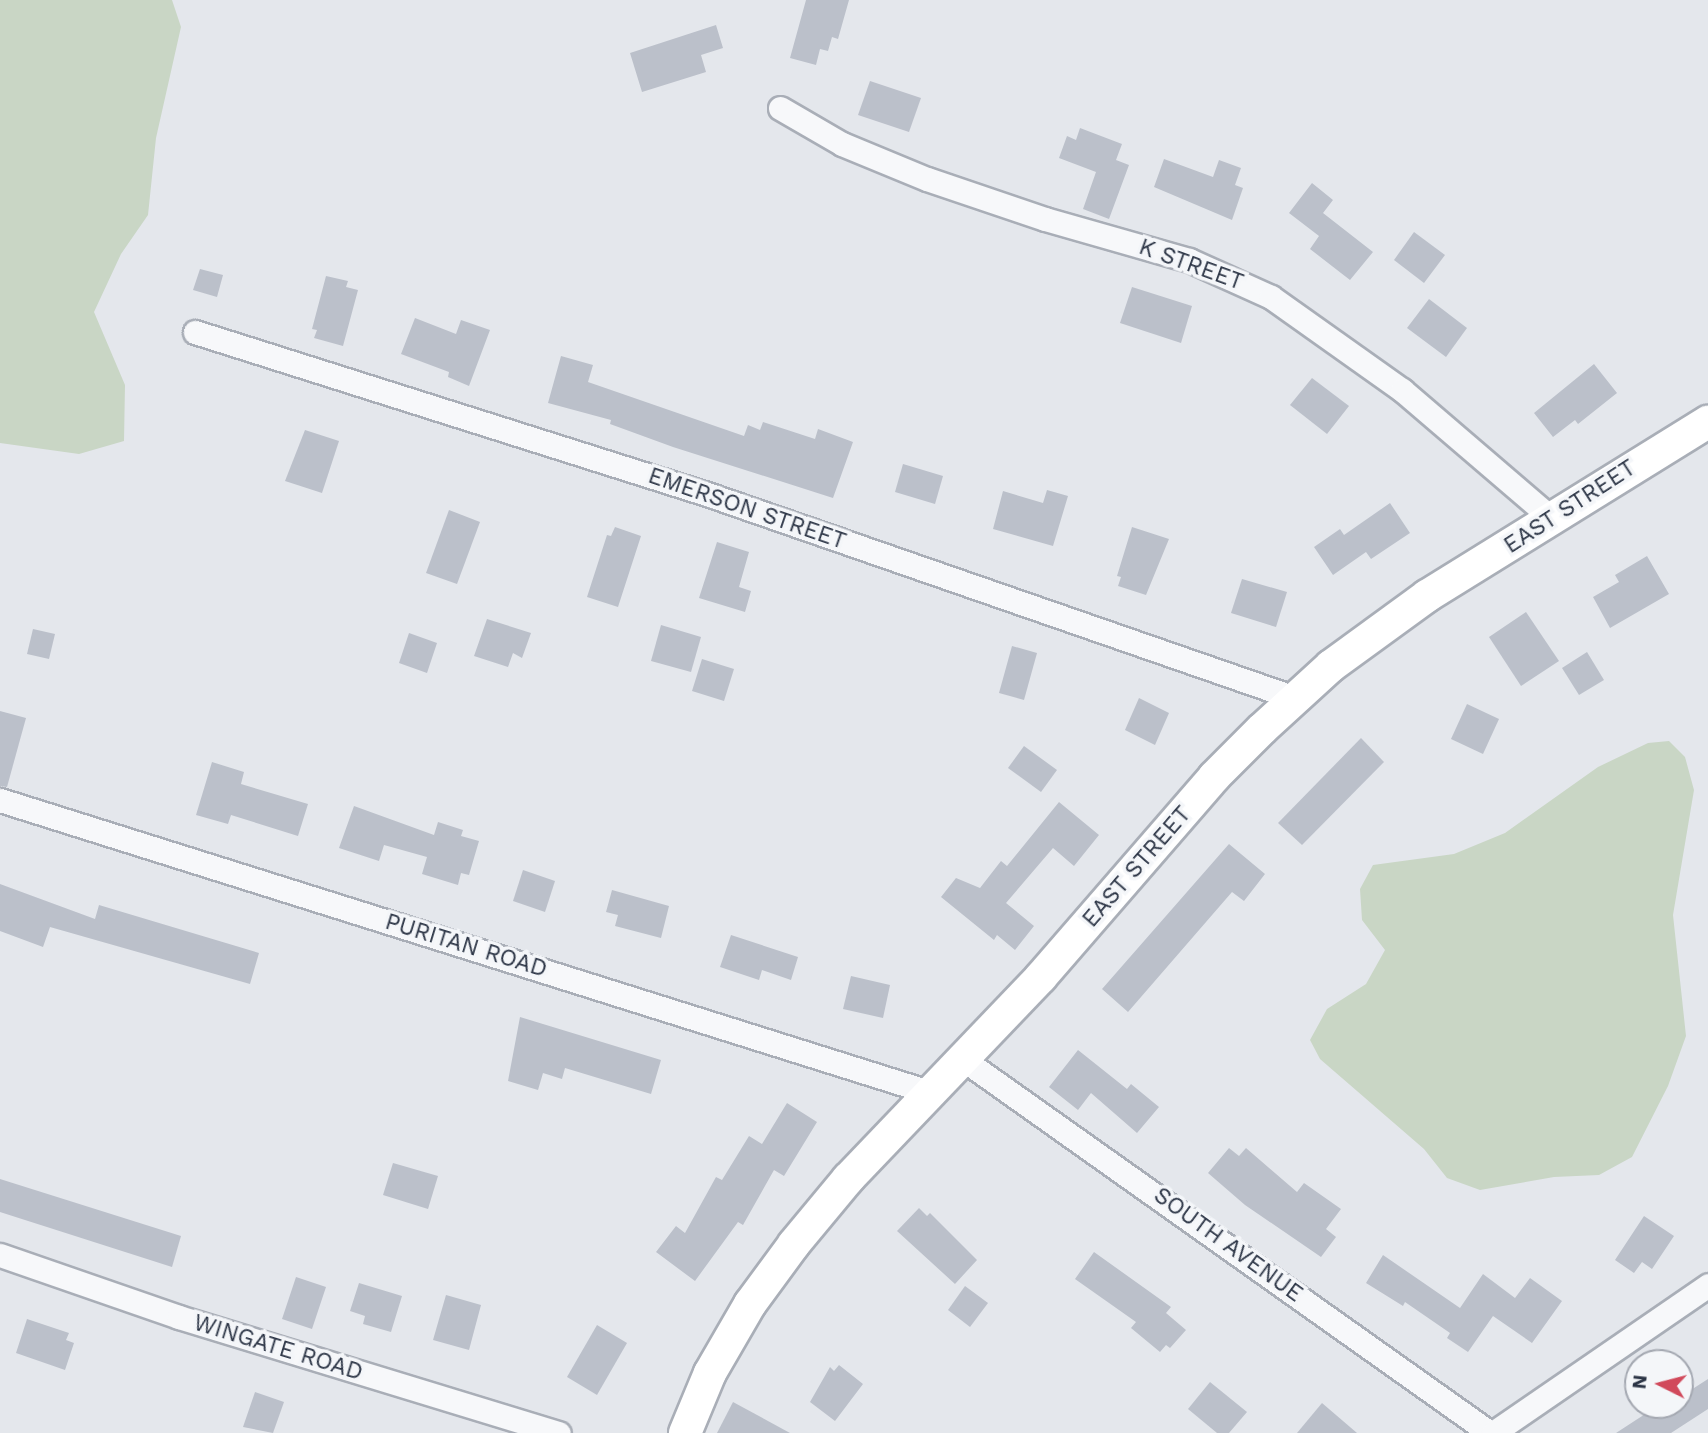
<!DOCTYPE html>
<html>
<head>
<meta charset="utf-8">
<style>
  body { margin:0 }
  #map { position:relative; width:1708px; height:1433px; overflow:hidden; background:#e4e7ec; font-family:"Work Sans",sans-serif }
  div>[style] { position:absolute }
  .green>* { inset:0; background:#c9d6c5 }
  .building>* { inset:0; background:#bbc0ca }
  .roads { filter:drop-shadow(2px 0 #a9aeb7) drop-shadow(-2px 0 #a9aeb7) drop-shadow(0 2px #a9aeb7) drop-shadow(0 -2px #a9aeb7) }
  .street>* { height:23px; margin:-11.5px; padding:0 11.5px; transform-origin:11.5px; border-radius:11.5px; background:#f7f8fa }
  .secondary>* { height:32px; margin:-16px; padding:0 16px; transform-origin:16px; border-radius:16px; background:#fff }
  span { translate:-50% -50%; white-space:nowrap; text-align:center; line-height:1.15; -webkit-text-stroke:7px #f4f6f9; paint-order:stroke }
  .street-label { font-size:23px; color:#2b3445 }
  .north { position:absolute; left:1624px; top:1349px; width:70px; height:70px; box-sizing:border-box; background:#f4f6f9; border:2px solid #a4a8b1; border-radius:50%; rotate:276deg; font-size:19px; font-weight:700; line-height:28px; text-align:center; color:#2b3445 }
  .north::after { content:''; display:block; margin:auto; width:24px; height:32px; background:#d1495b; clip-path:polygon(50% 0,100% 100%,50% 72%,0 100%) }
</style>
</head>
<body>
<div id="map">
  <div class="green">
    <i style="clip-path:polygon(0 0,172px 0,181px 27px,156px 138px,148px 215px,121px 254px,94px 312px,125px 385px,124px 441px,79px 454px,0 443px)"></i>
    <i style="clip-path:polygon(1669px 741px,1685px 757px,1694px 790px,1673px 915px,1686px 1036px,1668px 1086px,1632px 1157px,1599px 1175px,1554px 1177px,1480px 1190px,1447px 1178px,1424px 1149px,1320px 1059px,1310px 1040px,1327px 1009px,1366px 984px,1385px 950px,1362px 920px,1360px 889px,1373px 865px,1454px 854px,1505px 833px,1598px 767px,1648px 743px)"></i>
  </div>
  <div class="building">
    <i style="clip-path:polygon(806px 0,849px 0,838px 39px,832px 37px,828px 51px,820px 49px,816px 65px,790px 58px)"></i>
    <i style="clip-path:polygon(716px 25px,723px 48px,701px 55px,706px 72px,642px 92px,630px 53px)"></i>
    <i style="clip-path:polygon(870px 81px,921px 98px,909px 132px,858px 115px)"></i>
    <i style="clip-path:polygon(1080px 128px,1122px 144px,1116px 160px,1129px 165px,1109px 219px,1083px 209px,1096px 172px,1059px 158px,1067px 136px,1076px 140px)"></i>
    <i style="clip-path:polygon(1164px 159px,1213px 177px,1219px 160px,1241px 168px,1235px 185px,1243px 188px,1232px 220px,1154px 187px)"></i>
    <i style="clip-path:polygon(1312px 183px,1333px 200px,1323px 213px,1373px 252px,1350px 280px,1310px 249px,1319px 236px,1289px 213px)"></i>
    <i style="clip-path:polygon(1414px 232px,1445px 255px,1424px 283px,1394px 260px)"></i>
    <i style="clip-path:polygon(200px 269px,223px 275px,217px 297px,193px 290px)"></i>
    <i style="clip-path:polygon(326px 276px,348px 281px,346px 287px,358px 290px,343px 346px,314px 338px,317px 330px,312px 329px)"></i>
    <i style="clip-path:polygon(1132px 287px,1192px 306px,1181px 343px,1120px 323px)"></i>
    <i style="clip-path:polygon(1429px 299px,1467px 328px,1446px 357px,1407px 328px)"></i>
    <i style="clip-path:polygon(415px 318px,456px 334px,461px 320px,490px 330px,469px 386px,448px 377px,449px 372px,401px 354px)"></i>
    <i style="clip-path:polygon(561px 356px,593px 365px,588px 382px,744px 436px,748px 425px,760px 430px,763px 422px,815px 439px,818px 429px,853px 442px,833px 498px,673px 447px,610px 424px,611px 420px,548px 403px)"></i>
    <i style="clip-path:polygon(1594px 364px,1617px 393px,1578px 424px,1575px 420px,1553px 437px,1534px 413px)"></i>
    <i style="clip-path:polygon(1312px 378px,1349px 406px,1327px 434px,1290px 405px)"></i>
    <i style="clip-path:polygon(305px 430px,339px 441px,322px 493px,285px 481px)"></i>
    <i style="clip-path:polygon(903px 464px,943px 476px,935px 504px,895px 492px)"></i>
    <i style="clip-path:polygon(1047px 490px,1068px 496px,1053px 546px,993px 529px,1003px 491px,1043px 503px)"></i>
    <i style="clip-path:polygon(1390px 503px,1410px 533px,1371px 559px,1366px 552px,1333px 575px,1314px 547px,1340px 529px,1344px 535px)"></i>
    <i style="clip-path:polygon(449px 510px,480px 522px,457px 584px,426px 573px)"></i>
    <i style="clip-path:polygon(615px 527px,641px 536px,618px 607px,587px 597px,607px 535px,611px 536px)"></i>
    <i style="clip-path:polygon(1132px 527px,1169px 539px,1146px 595px,1118px 586px,1121px 577px,1117px 576px)"></i>
    <i style="clip-path:polygon(717px 542px,749px 552px,739px 587px,751px 591px,745px 612px,699px 598px)"></i>
    <i style="clip-path:polygon(1647px 556px,1669px 594px,1610px 628px,1593px 597px,1619px 582px,1615px 575px)"></i>
    <i style="clip-path:polygon(1242px 579px,1287px 592px,1276px 627px,1231px 613px)"></i>
    <i style="clip-path:polygon(1526px 612px,1559px 661px,1521px 686px,1489px 637px)"></i>
    <i style="clip-path:polygon(487px 619px,531px 633px,522px 658px,513px 653px,508px 667px,474px 656px)"></i>
    <i style="clip-path:polygon(661px 625px,701px 637px,691px 672px,651px 661px)"></i>
    <i style="clip-path:polygon(33px 629px,55px 634px,49px 659px,27px 654px)"></i>
    <i style="clip-path:polygon(409px 633px,437px 643px,427px 673px,399px 663px)"></i>
    <i style="clip-path:polygon(1012px 646px,1037px 653px,1024px 700px,999px 693px)"></i>
    <i style="clip-path:polygon(1587px 652px,1604px 680px,1579px 695px,1562px 668px)"></i>
    <i style="clip-path:polygon(702px 659px,734px 669px,724px 701px,692px 691px)"></i>
    <i style="clip-path:polygon(1139px 698px,1169px 713px,1155px 745px,1125px 730px)"></i>
    <i style="clip-path:polygon(1467px 704px,1499px 719px,1483px 754px,1451px 739px)"></i>
    <i style="clip-path:polygon(0 711px,26px 718px,7px 787px,0 786px)"></i>
    <i style="clip-path:polygon(1361px 738px,1384px 762px,1302px 845px,1278px 823px)"></i>
    <i style="clip-path:polygon(1024px 746px,1057px 770px,1041px 792px,1008px 768px)"></i>
    <i style="clip-path:polygon(212px 762px,244px 772px,241px 784px,308px 804px,298px 836px,231px 815px,228px 824px,196px 815px)"></i>
    <i style="clip-path:polygon(1059px 802px,1099px 835px,1074px 866px,1053px 848px,1006px 903px,1034px 926px,1015px 950px,997px 935px,994px 940px,941px 897px,956px 878px,980px 888px,1001px 861px,1007px 866px)"></i>
    <i style="clip-path:polygon(354px 806px,434px 835px,438px 822px,463px 830px,461px 836px,479px 841px,469px 875px,461px 873px,458px 885px,422px 874px,427px 857px,384px 845px,379px 861px,339px 848px)"></i>
    <i style="clip-path:polygon(1229px 844px,1265px 874px,1244px 901px,1232px 892px,1128px 1012px,1102px 989px)"></i>
    <i style="clip-path:polygon(523px 870px,555px 881px,545px 912px,513px 901px)"></i>
    <i style="clip-path:polygon(0 884px,95px 919px,99px 905px,259px 953px,250px 984px,50px 927px,43px 947px,0 931px)"></i>
    <i style="clip-path:polygon(612px 890px,669px 906px,661px 938px,615px 926px,618px 915px,606px 912px)"></i>
    <i style="clip-path:polygon(731px 935px,798px 957px,791px 980px,762px 970px,759px 980px,720px 967px)"></i>
    <i style="clip-path:polygon(851px 976px,890px 985px,883px 1018px,843px 1009px)"></i>
    <i style="clip-path:polygon(520px 1017px,661px 1060px,651px 1094px,565px 1068px,562px 1079px,543px 1073px,538px 1090px,508px 1081px)"></i>
    <i style="clip-path:polygon(1078px 1050px,1127px 1089px,1131px 1084px,1159px 1107px,1137px 1133px,1091px 1093px,1078px 1110px,1049px 1087px)"></i>
    <i style="clip-path:polygon(787px 1103px,817px 1122px,784px 1176px,774px 1170px,743px 1225px,738px 1222px,695px 1281px,656px 1252px,676px 1226px,685px 1233px,716px 1177px,722px 1180px,749px 1136px,762px 1144px)"></i>
    <i style="clip-path:polygon(1229px 1148px,1239px 1156px,1246px 1148px,1297px 1192px,1304px 1183px,1341px 1209px,1326px 1229px,1336px 1237px,1321px 1257px,1245px 1205px,1208px 1173px)"></i>
    <i style="clip-path:polygon(393px 1163px,438px 1176px,428px 1209px,383px 1195px)"></i>
    <i style="clip-path:polygon(0 1179px,181px 1236px,172px 1267px,0 1212px)"></i>
    <i style="clip-path:polygon(919px 1208px,927px 1216px,930px 1213px,977px 1260px,955px 1284px,897px 1231px)"></i>
    <i style="clip-path:polygon(1644px 1216px,1674px 1236px,1652px 1269px,1642px 1262px,1634px 1273px,1615px 1260px)"></i>
    <i style="clip-path:polygon(1094px 1252px,1171px 1307px,1166px 1313px,1186px 1330px,1170px 1348px,1166px 1345px,1160px 1352px,1131px 1328px,1136px 1322px,1075px 1279px)"></i>
    <i style="clip-path:polygon(1383px 1255px,1460px 1308px,1483px 1274px,1515px 1298px,1530px 1278px,1562px 1301px,1532px 1343px,1493px 1316px,1468px 1352px,1447px 1338px,1450px 1333px,1405px 1302px,1403px 1306px,1366px 1283px)"></i>
    <i style="clip-path:polygon(296px 1277px,326px 1287px,312px 1329px,282px 1319px)"></i>
    <i style="clip-path:polygon(359px 1283px,402px 1296px,391px 1332px,363px 1324px,365px 1316px,350px 1311px)"></i>
    <i style="clip-path:polygon(965px 1286px,988px 1303px,970px 1327px,948px 1310px)"></i>
    <i style="clip-path:polygon(446px 1295px,481px 1305px,469px 1350px,433px 1340px)"></i>
    <i style="clip-path:polygon(27px 1319px,69px 1333px,66px 1340px,74px 1343px,65px 1370px,16px 1353px)"></i>
    <i style="clip-path:polygon(597px 1325px,627px 1343px,597px 1395px,567px 1377px)"></i>
    <i style="clip-path:polygon(839px 1365px,863px 1384px,835px 1421px,810px 1402px,830px 1367px,834px 1371px)"></i>
    <i style="clip-path:polygon(1708px 1379px,1708px 1409px,1671px 1433px,1616px 1433px,1659px 1405px,1680px 1405px,1680px 1397px)"></i>
    <i style="clip-path:polygon(1210px 1382px,1247px 1412px,1229px 1433px,1217px 1433px,1188px 1409px)"></i>
    <i style="clip-path:polygon(255px 1392px,284px 1402px,273px 1433px,243px 1427px)"></i>
    <i style="clip-path:polygon(733px 1402px,790px 1433px,717px 1433px)"></i>
    <i style="clip-path:polygon(1322px 1403px,1357px 1433px,1297px 1433px)"></i>
  </div>
  <div class="roads">
    <div class="street">
      <i style="left:780px;top:108px;width:72px;rotate:30.1deg"></i>
      <i style="left:842px;top:144px;width:92px;rotate:22.4deg"></i>
      <i style="left:927px;top:179px;width:125px;rotate:18.7deg"></i>
      <i style="left:1045px;top:219px;width:150px;rotate:15.9deg"></i>
      <i style="left:1189px;top:260px;width:90px;rotate:24.3deg"></i>
      <i style="left:1271px;top:297px;width:161px;rotate:35.4deg"></i>
      <i style="left:1402px;top:390px;width:195px;rotate:40.6deg"></i>
      <i style="left:195px;top:332px;width:537px;rotate:17.56deg"></i>
      <i style="left:707px;top:494px;width:622px;rotate:19.13deg"></i>
      <i style="left:0;top:800px;width:977px;rotate:17.45deg"></i>
      <i style="left:964px;top:1060px;width:645px;rotate:35.34deg"></i>
      <i style="left:0;top:1255px;width:189px;rotate:19.1deg"></i>
      <i style="left:179px;top:1317px;width:397px;rotate:17deg"></i>
      <i style="left:1493px;top:1433px;width:261px;rotate:-34.5deg"></i>
    </div>
    <div class="secondary">
      <i style="left:685px;top:1433px;width:65px;rotate:-67.4deg"></i>
      <i style="left:710px;top:1373px;width:80px;rotate:-59.9deg"></i>
      <i style="left:750px;top:1304px;width:74px;rotate:-53.7deg"></i>
      <i style="left:794px;top:1244px;width:85px;rotate:-50.3deg"></i>
      <i style="left:848px;top:1179px;width:279px;rotate:-46.3deg"></i>
      <i style="left:1041px;top:977px;width:264px;rotate:-49.1deg"></i>
      <i style="left:1214px;top:777px;width:68px;rotate:-45deg"></i>
      <i style="left:1262px;top:729px;width:93px;rotate:-42.4deg"></i>
      <i style="left:1331px;top:666px;width:119px;rotate:-36.1deg"></i>
      <i style="left:1427px;top:596px;width:331px;rotate:-31.8deg"></i>
    </div>
  </div>
  <div class="street-label">
    <span style="left:1191px;top:265px;rotate:20deg">K STREET</span>
    <span style="left:1570px;top:507px;rotate:-33deg">EAST STREET</span>
    <span style="left:747px;top:509px;rotate:19deg">EMERSON STREET</span>
    <span style="left:1137px;top:867px;rotate:-49deg">EAST STREET</span>
    <span style="left:466px;top:946px;rotate:17deg">PURITAN ROAD</span>
    <span style="left:1228px;top:1245px;rotate:36deg">SOUTH AVENUE</span>
    <span style="left:278px;top:1348px;rotate:17deg">WINGATE ROAD</span>
  </div>
  <div class="north">N</div>
</div>
</body>
</html>
